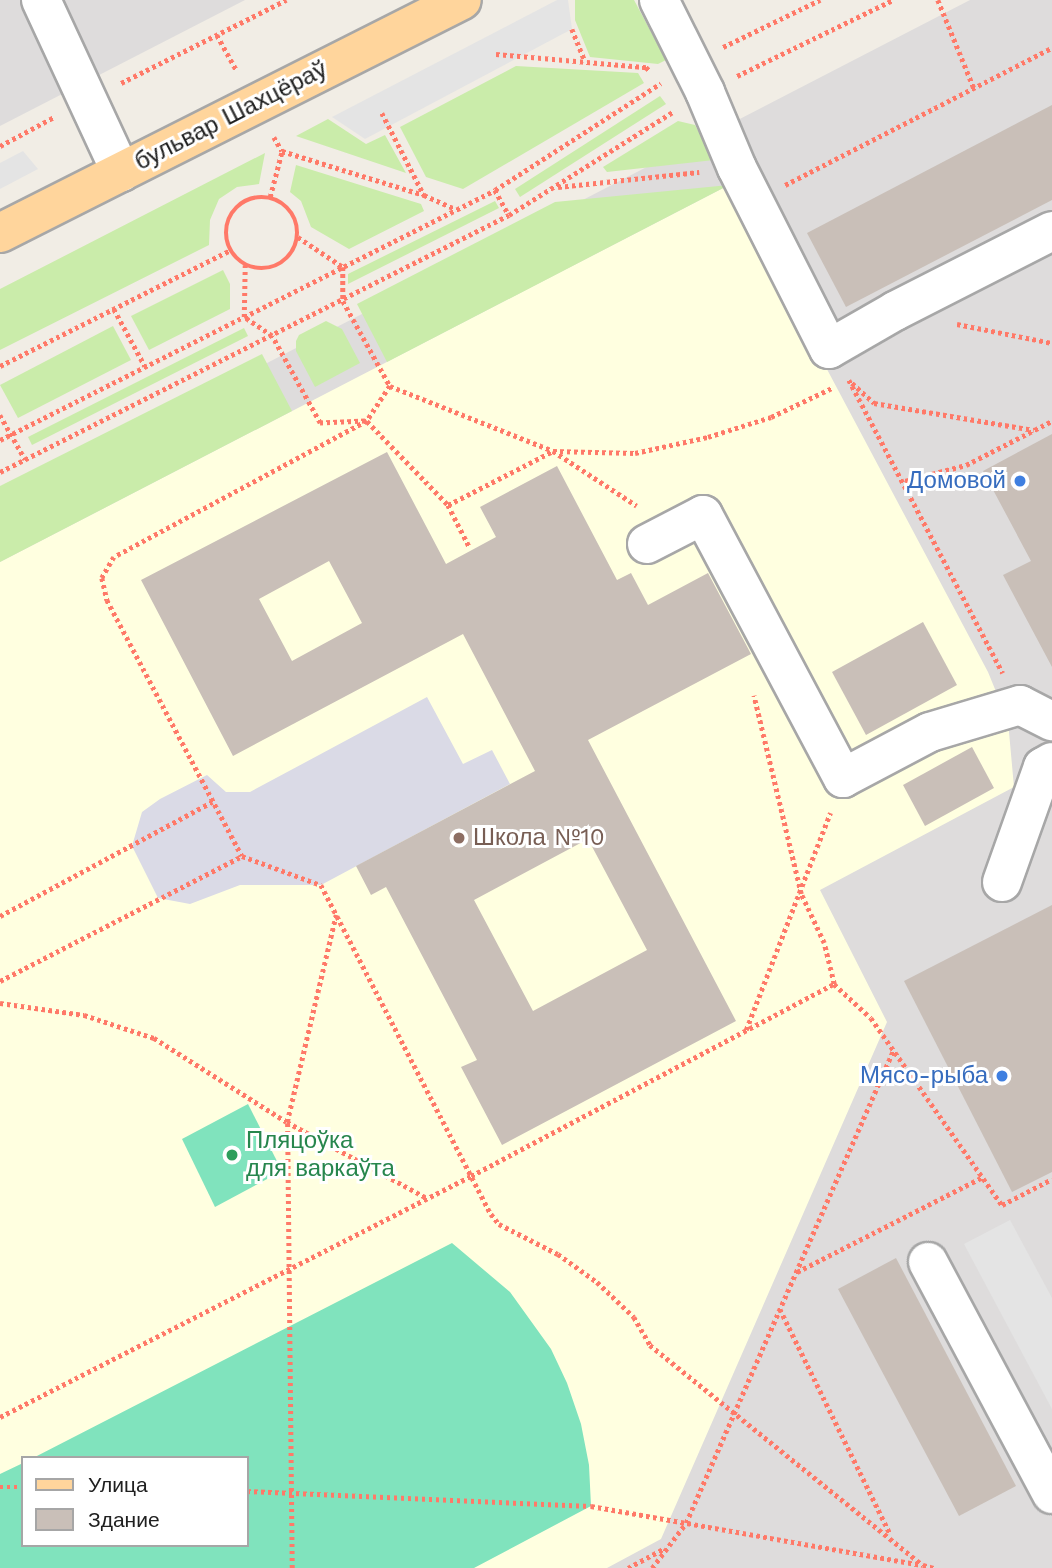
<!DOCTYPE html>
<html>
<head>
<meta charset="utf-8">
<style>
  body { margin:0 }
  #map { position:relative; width:1052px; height:1568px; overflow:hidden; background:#f1ede5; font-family:"Work Sans",sans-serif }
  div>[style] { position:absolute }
  .residential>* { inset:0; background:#dedcdc }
  .education>* { inset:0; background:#ffffe0 }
  .grass>* { inset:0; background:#caecaa }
  .pitch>* { inset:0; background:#80e3bd }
  .parking>* { inset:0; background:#e4e4e4 }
  .plaza>* { inset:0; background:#dadae6 }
  .building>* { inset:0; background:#c9bfb8 }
  .path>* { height:4.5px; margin-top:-2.25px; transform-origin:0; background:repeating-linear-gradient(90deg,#ff7968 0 3.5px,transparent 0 7px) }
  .path>.ring { margin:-2.25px; padding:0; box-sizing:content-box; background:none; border:4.5px solid #ff7968; border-radius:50% }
  .roads { filter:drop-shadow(2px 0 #a7a7a7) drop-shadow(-2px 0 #a7a7a7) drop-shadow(0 2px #a7a7a7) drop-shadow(0 -2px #a7a7a7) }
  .minor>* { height:38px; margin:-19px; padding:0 19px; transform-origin:19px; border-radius:19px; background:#fff }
  .major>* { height:38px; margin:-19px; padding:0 19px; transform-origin:19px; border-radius:19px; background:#ffd59c }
  .dots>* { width:19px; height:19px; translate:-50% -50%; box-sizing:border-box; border:4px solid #fff; border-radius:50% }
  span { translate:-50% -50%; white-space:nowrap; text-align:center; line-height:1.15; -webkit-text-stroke:6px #fff; paint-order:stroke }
  .street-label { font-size:24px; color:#202020 }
  .shop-label { font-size:24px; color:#366cbe }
  .right { translate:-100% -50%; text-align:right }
  .education-label { font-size:24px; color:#785e54 }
  .left { translate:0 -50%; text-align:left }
  .leisure-label { font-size:24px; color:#27864d }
  .legend { position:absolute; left:21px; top:1456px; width:228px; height:91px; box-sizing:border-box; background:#fff; border:2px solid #a6a6a6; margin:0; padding:9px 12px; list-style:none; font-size:21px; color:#202020 }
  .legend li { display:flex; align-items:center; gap:14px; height:35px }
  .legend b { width:35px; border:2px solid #a6a6a6 }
</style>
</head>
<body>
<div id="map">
  <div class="residential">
    <i style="clip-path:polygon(0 0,245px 0,0 126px)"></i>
    <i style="clip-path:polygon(evenodd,970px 0,1052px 0,1052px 1568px,0 1568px,0 501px,970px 0,23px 1458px,247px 1458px,247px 1545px,23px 1545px,23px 1458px)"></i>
  </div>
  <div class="education">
    <i style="clip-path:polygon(evenodd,729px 185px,988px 672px,1008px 721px,1014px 787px,820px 890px,887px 1022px,661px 1539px,607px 1568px,0 1568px,0 562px,729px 185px,23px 1458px,247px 1458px,247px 1545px,23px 1545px,23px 1458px)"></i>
  </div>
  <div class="grass">
    <i style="clip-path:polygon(575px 0,634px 0,666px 60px,658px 64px,590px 57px,575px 20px)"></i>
    <i style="clip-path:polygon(516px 66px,638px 73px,644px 83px,463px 189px,426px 177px,400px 127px)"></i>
    <i style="clip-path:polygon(660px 96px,666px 104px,520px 197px,515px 189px)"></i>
    <i style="clip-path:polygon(328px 119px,366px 144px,385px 135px,406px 173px,296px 136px)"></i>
    <i style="clip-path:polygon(678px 121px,695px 125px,714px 160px,607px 172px,603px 167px)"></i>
    <i style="clip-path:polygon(265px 153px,259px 184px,237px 187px,219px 199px,210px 220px,209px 245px,0 350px,0 289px)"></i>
    <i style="clip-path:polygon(296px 165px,421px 204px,424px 211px,349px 249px,311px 227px,301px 201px,290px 192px)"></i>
    <i style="clip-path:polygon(729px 185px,387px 362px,357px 304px,555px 202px)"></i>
    <i style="clip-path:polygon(495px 201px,499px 208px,348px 284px,348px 274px)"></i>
    <i style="clip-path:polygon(223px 270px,230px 284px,230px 309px,149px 350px,131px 316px)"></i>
    <i style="clip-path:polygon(326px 321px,342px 329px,360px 363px,315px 387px,296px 351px,296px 341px,299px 335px)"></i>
    <i style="clip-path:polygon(113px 326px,131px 360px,18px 418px,0 385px)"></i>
    <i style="clip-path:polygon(244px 328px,248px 336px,32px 445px,28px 437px)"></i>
    <i style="clip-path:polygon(262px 354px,292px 411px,0 562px,0 486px)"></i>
  </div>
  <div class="pitch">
    <i style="clip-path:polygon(248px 1104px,282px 1171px,215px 1207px,182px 1139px)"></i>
    <i style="clip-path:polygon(452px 1243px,510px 1292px,551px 1349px,567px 1383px,581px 1424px,589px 1465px,591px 1506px,474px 1568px,0 1568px,0 1474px,23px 1463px,23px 1545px,247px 1545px,247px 1458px,33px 1458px)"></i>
  </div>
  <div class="parking">
    <i style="clip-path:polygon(557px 0,568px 0,572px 29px,365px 139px,332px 117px)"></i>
    <i style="clip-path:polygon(23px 151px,38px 169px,0 189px,0 163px)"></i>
    <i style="clip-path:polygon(1010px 1220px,1052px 1298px,1052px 1409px,964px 1244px)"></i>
  </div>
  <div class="plaza">
    <i style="clip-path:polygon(427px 697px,463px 764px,492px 750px,510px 784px,321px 885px,240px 885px,190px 904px,158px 898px,132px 846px,142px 812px,160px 799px,207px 775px,226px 792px,250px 792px)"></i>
  </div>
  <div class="building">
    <i style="clip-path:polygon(1052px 105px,1052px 200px,846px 307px,807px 233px)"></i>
    <i style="clip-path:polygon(1052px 434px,1052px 667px,1003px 575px,1031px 561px,983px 471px)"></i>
    <i style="clip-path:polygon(evenodd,387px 452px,446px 564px,496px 537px,480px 507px,557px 466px,617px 580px,631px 573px,648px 605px,708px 573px,751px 654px,588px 740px,736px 1021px,502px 1145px,461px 1067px,477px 1060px,386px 887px,371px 895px,356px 866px,535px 771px,463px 634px,233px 756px,141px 580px,387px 452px,329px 561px,362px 623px,292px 661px,259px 599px,329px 561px,387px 452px,588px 839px,647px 950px,533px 1011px,474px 900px,588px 839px)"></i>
    <i style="clip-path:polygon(923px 622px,957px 685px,866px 735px,832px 672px)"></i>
    <i style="clip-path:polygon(972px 747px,994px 788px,925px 826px,903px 785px)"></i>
    <i style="clip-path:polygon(1052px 905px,1052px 1172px,1012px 1192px,904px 981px)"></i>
    <i style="clip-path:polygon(896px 1258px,1016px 1486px,959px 1516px,838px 1289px)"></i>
  </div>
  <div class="path">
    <i style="left:938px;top:0;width:95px;rotate:67.8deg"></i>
    <i style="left:572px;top:29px;width:35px;rotate:68deg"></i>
    <i style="left:217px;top:35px;width:41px;rotate:60.9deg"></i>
    <i style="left:723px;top:47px;width:108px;rotate:-25.9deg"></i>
    <i style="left:496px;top:54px;width:151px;rotate:5deg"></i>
    <i style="left:646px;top:67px;width:6px;rotate:45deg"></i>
    <i style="left:737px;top:76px;width:174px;rotate:-26deg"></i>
    <i style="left:121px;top:83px;width:185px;rotate:-26.7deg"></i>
    <i style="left:382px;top:113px;width:92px;rotate:62.9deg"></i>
    <i style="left:274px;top:137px;width:16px;rotate:60deg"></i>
    <i style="left:282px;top:151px;width:149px;rotate:17.2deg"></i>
    <i style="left:424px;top:195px;width:35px;rotate:24deg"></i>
    <i style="left:0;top:146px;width:61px;rotate:-28.2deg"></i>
    <i style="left:785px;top:185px;width:300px;rotate:-27.2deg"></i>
    <i style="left:558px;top:187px;width:142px;rotate:-6.1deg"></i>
    <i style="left:495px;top:190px;width:29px;rotate:61deg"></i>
    <i class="ring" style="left:226px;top:197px;width:67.5px;height:67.5px"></i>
    <i style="left:270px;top:197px;width:48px;rotate:-75.4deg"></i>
    <i style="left:298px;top:237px;width:54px;rotate:33.7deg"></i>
    <i style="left:343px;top:267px;width:34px;rotate:90deg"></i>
    <i style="left:343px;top:301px;width:97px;rotate:61.1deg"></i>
    <i style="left:390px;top:386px;width:175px;rotate:21.7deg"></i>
    <i style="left:553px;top:451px;width:100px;rotate:33.2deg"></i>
    <i style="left:114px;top:309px;width:65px;rotate:61.5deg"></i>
    <i style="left:957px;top:324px;width:97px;rotate:11.3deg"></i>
    <i style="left:0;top:366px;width:256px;rotate:-26.7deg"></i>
    <i style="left:849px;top:380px;width:331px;rotate:62.3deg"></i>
    <i style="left:852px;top:383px;width:30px;rotate:42deg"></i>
    <i style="left:874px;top:403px;width:162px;rotate:9.6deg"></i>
    <i style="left:390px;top:386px;width:42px;rotate:123.3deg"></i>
    <i style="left:367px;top:421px;width:117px;rotate:46deg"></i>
    <i style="left:448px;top:505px;width:48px;rotate:62.9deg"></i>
    <i style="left:0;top:415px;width:51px;rotate:60.4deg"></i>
    <i style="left:365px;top:421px;width:45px;rotate:177.5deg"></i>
    <i style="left:320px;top:423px;width:99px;rotate:-118.9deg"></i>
    <i style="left:272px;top:336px;width:34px;rotate:-146deg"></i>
    <i style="left:244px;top:317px;width:281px;rotate:-26.8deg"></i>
    <i style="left:495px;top:190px;width:197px;rotate:-32.8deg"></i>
    <i style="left:367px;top:421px;width:287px;rotate:151.7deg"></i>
    <i style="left:114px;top:557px;width:24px;rotate:120deg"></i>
    <i style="left:102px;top:578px;width:23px;rotate:77deg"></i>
    <i style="left:107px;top:600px;width:289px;rotate:62.2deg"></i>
    <i style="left:242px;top:856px;width:84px;rotate:20.2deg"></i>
    <i style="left:321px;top:885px;width:370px;rotate:62.7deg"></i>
    <i style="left:491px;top:1214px;width:13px;rotate:51deg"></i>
    <i style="left:499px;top:1224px;width:66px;rotate:27deg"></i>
    <i style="left:558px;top:1254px;width:48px;rotate:35.7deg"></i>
    <i style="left:597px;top:1282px;width:51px;rotate:43.4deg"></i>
    <i style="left:634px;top:1317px;width:32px;rotate:60deg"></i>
    <i style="left:650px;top:1345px;width:351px;rotate:38.9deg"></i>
    <i style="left:923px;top:1565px;width:11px;rotate:15deg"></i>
    <i style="left:0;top:440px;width:273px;rotate:-26.8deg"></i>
    <i style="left:244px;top:317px;width:52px;rotate:-88.9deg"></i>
    <i style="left:0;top:472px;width:570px;rotate:-26.79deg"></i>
    <i style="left:509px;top:215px;width:195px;rotate:-32.2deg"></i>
    <i style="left:905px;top:481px;width:63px;rotate:-14.7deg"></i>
    <i style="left:966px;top:465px;width:97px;rotate:-27.1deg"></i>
    <i style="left:448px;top:505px;width:118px;rotate:-27.2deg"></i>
    <i style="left:553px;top:451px;width:82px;rotate:1.4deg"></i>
    <i style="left:635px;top:453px;width:75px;rotate:-12.4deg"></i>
    <i style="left:708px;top:437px;width:66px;rotate:-17.6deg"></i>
    <i style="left:771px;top:417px;width:68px;rotate:-25.4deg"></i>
    <i style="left:0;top:916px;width:241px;rotate:-28.3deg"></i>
    <i style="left:0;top:981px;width:272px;rotate:-27.3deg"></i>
    <i style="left:834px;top:984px;width:50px;rotate:42.6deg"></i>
    <i style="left:871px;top:1018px;width:228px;rotate:55deg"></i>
    <i style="left:1002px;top:1205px;width:56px;rotate:-27.5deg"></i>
    <i style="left:0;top:1003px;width:85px;rotate:8.1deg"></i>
    <i style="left:84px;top:1015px;width:74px;rotate:18.2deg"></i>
    <i style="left:154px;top:1038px;width:157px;rotate:32.3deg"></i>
    <i style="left:287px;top:1122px;width:159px;rotate:28.5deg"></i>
    <i style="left:746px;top:1030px;width:233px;rotate:-68.8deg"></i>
    <i style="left:797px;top:1272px;width:207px;rotate:-27.1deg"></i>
    <i style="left:780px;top:1309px;width:250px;rotate:63.9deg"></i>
    <i style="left:0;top:1417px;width:529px;rotate:-27.1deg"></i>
    <i style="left:471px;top:1176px;width:411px;rotate:-27.9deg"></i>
    <i style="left:834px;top:984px;width:42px;rotate:-103.7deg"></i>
    <i style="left:824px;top:943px;width:54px;rotate:-115.1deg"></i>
    <i style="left:801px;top:894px;width:204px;rotate:-103.4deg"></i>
    <i style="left:0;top:1487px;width:23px"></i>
    <i style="left:247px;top:1491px;width:344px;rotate:2.5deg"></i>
    <i style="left:591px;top:1506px;width:336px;rotate:10.1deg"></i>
    <i style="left:292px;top:1568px;width:446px;rotate:-90.6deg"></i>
    <i style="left:287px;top:1122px;width:213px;rotate:-76.7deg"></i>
    <i style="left:628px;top:1568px;width:42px;rotate:-28.4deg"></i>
    <i style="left:652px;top:1568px;width:56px;rotate:-52.9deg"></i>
    <i style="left:686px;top:1523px;width:515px;rotate:-66.32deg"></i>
  </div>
  <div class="roads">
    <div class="minor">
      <i style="left:41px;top:0;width:190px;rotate:65.1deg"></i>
      <i style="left:659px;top:0;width:103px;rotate:63.4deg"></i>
      <i style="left:705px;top:92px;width:82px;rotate:67.2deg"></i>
      <i style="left:737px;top:168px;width:203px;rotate:63.1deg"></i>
      <i style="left:829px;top:349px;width:76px;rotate:-29.9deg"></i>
      <i style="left:895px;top:311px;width:176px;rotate:-27deg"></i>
      <i style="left:647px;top:544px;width:63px;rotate:-27.4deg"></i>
      <i style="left:703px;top:515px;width:298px;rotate:62deg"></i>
      <i style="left:843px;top:778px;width:98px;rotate:-27.9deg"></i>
      <i style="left:930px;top:732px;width:94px;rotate:-16.7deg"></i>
      <i style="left:1020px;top:705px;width:36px;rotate:27deg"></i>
      <i style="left:1002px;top:882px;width:122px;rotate:-70.4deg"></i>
      <i style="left:1043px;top:767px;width:10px;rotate:-29deg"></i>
      <i style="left:928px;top:1262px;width:263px;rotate:61.9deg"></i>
    </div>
    <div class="major">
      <i style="left:0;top:233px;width:517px;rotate:-26.76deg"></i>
    </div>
  </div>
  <div class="dots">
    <i style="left:1020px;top:481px;background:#3f7fe0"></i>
    <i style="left:459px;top:838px;background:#8d6e63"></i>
    <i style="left:1002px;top:1076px;background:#3f7fe0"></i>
    <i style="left:232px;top:1155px;background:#2e9e5b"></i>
  </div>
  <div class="street-label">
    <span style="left:231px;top:116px;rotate:-27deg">бульвар Шахцёраў</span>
  </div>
  <div class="shop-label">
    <span class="right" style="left:1006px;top:481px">Домовой</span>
    <span class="right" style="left:988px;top:1076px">Мясо-рыба</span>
  </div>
  <div class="education-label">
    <span class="left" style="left:473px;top:838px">Школа №10</span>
  </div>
  <div class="leisure-label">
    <span class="left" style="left:246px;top:1155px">Пляцоўка<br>для варкаўта</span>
  </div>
  <ul class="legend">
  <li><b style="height:9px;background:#ffd59c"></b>Улица</li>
  <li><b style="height:19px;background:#c9bfb8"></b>Здание</li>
  </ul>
</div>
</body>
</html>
